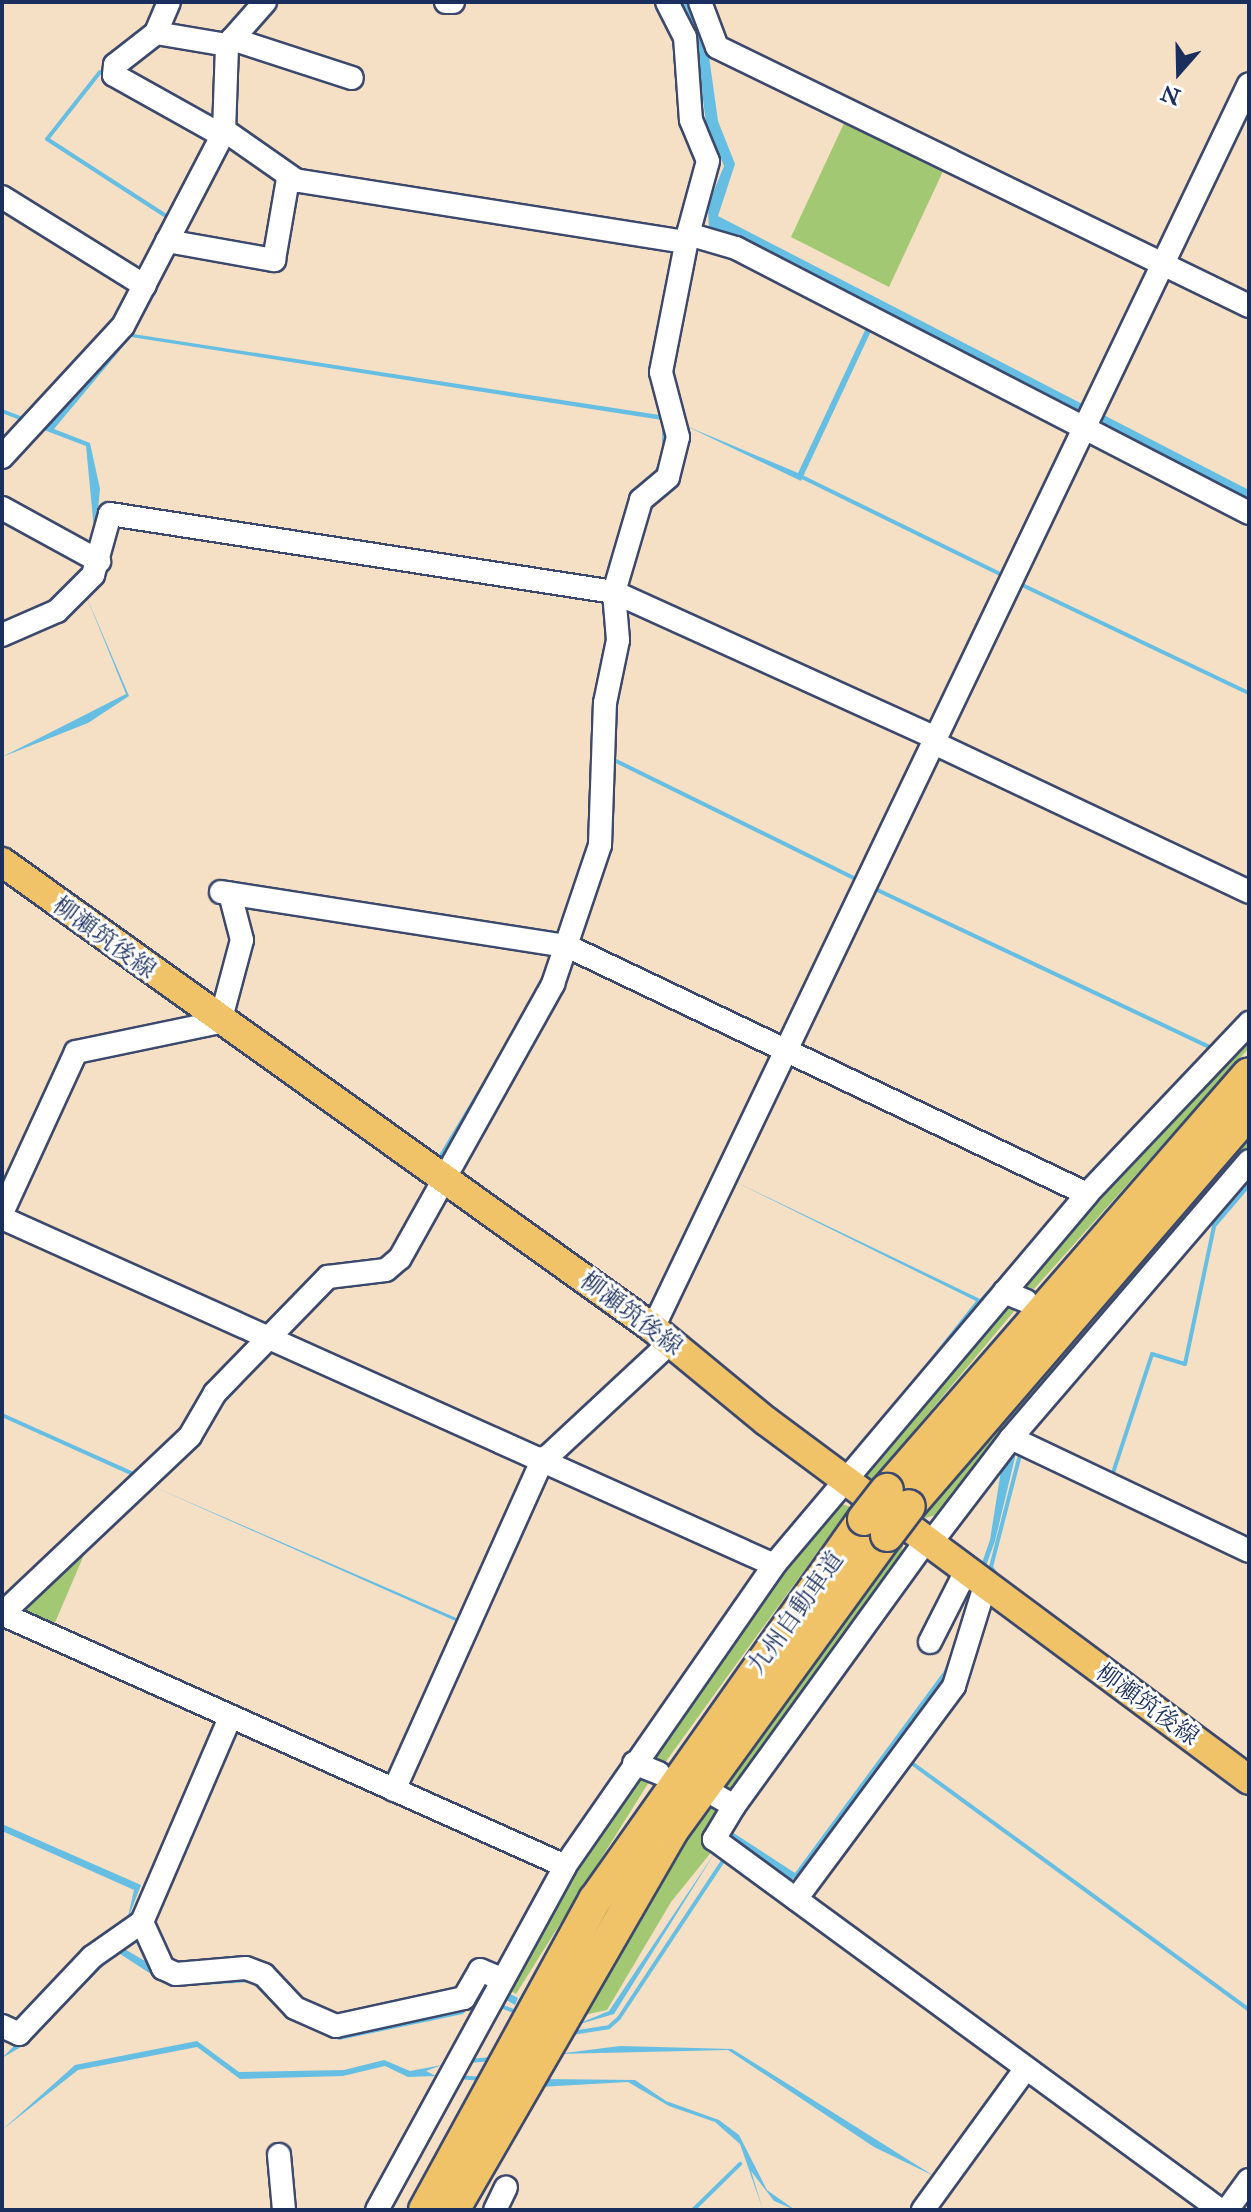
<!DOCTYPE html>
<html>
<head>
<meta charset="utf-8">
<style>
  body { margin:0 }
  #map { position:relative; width:1251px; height:2212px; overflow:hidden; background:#f5dfc5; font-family:"IM FELL Great Primer","Noto Serif JP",serif }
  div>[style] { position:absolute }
  .green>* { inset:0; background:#a2c873 }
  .water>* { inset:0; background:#66bee3 }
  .stream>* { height:4px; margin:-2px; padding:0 2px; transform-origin:2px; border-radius:2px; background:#66bee3 }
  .roads { filter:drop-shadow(2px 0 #3c496d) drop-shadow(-2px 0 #3c496d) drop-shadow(0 2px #3c496d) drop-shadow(0 -2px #3c496d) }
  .minor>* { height:22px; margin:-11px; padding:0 11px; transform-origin:11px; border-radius:11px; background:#fff }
  .major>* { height:28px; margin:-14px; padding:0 14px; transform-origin:14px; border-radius:14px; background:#f0c369 }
  .highway>* { height:32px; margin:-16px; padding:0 16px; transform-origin:16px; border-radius:16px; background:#f0c369 }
  .bridges { filter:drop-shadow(2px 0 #3c496d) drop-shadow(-2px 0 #3c496d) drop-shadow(0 2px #3c496d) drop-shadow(0 -2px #3c496d) }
  .highway-bridge>* { height:32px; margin:-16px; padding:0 16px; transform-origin:16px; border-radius:16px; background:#f0c369 }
  span { translate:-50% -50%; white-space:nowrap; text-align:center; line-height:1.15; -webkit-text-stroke:6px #fff; paint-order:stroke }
  .street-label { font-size:24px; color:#1b2f5e }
  .frame { position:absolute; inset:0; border:4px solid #1b2f5e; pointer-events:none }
  .north { position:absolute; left:1139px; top:32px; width:80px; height:80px; -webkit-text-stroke:6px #fff; paint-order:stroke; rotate:200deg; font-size:22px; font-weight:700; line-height:32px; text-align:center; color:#1b2f5e }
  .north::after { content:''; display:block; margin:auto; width:28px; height:36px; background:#1b2f5e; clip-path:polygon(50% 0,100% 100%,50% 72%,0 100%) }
</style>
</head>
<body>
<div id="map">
  <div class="green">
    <i style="clip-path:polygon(846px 119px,945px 167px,889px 287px,791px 237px)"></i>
    <i style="clip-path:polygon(1249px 1028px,1249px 1048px,1034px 1289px,1017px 1283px)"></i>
    <i style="clip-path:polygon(1249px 1136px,1249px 1159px,1110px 1317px,1095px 1312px)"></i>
    <i style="clip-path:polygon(1006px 1299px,1020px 1304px,870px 1483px,864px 1459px)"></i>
    <i style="clip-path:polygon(1083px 1326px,1090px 1330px,940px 1514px,921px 1519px)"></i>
    <i style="clip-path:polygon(835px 1501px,850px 1507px,659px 1771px,638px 1762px)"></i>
    <i style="clip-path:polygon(98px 1522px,54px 1625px,14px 1608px)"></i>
    <i style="clip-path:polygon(904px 1542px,897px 1571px,736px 1793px,713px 1790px)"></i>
    <i style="clip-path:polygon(636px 1766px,654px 1774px,516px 1994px,504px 1987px)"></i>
    <i style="clip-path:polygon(709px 1795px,729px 1806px,713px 1850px,671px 1902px,607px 2010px,575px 2017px)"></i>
  </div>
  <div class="water">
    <i style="clip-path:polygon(682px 2px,694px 2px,707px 42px,718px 121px,735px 164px,718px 216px,1249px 490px,1249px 507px,709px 233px,708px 205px,724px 166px,706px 123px,695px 37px)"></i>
    <i style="clip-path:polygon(172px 250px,158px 289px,133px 334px,666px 416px,666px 450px,659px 471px,651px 479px,662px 455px,662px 420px,131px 337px,54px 429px,90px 443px,100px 489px,95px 540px,86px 446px,44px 430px,128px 335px)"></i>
    <i style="clip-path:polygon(867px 326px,872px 329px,801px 481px,684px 425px,798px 473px)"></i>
    <i style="clip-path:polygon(85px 593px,129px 696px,88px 723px,2px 757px,126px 694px)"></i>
    <i style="clip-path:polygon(734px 1181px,980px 1299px,1071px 1196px,849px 1461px,976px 1301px)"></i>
    <i style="clip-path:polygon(1017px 1449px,995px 1541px,946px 1676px,798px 1877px,788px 1881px,728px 1842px,729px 1830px,795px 1873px,944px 1671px,990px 1540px,1002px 1464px)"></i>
    <i style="clip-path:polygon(152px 1486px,461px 1620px,460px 1623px)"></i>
    <i style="clip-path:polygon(2px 1824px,141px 1885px,127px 1921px,134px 1890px,2px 1831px)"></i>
    <i style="clip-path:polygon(716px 1851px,614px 2014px,573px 2026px,609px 2011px)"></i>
    <i style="clip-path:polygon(140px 1936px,155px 1970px,252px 1976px,291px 2012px,405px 2021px,480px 1978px,518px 1998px,515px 2005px,484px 1987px,463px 2014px,339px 2040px,286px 2016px,251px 1982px,171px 1987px,117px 1952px,26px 2044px,2px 2058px,100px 1960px,123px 1948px,145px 1961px,134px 1938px)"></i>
    <i style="clip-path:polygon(197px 2041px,239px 2072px,344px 2070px,384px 2060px,410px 2071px,442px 2065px,426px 2071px,436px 2076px,408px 2077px,385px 2066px,343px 2076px,240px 2079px,197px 2047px,78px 2070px,2px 2130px,75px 2065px)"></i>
    <i style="clip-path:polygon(620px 2046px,732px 2049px,934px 2176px,874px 2147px,728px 2050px,557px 2054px)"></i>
    <i style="clip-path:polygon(542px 2079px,635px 2080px,666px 2101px,719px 2120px,739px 2135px,767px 2190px,795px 2210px,774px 2201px,751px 2171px,763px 2210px,740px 2144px,715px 2122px,669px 2106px,628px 2082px,539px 2087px)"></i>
  </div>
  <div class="stream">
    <i style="left:100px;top:72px;width:85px;rotate:128.3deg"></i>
    <i style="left:47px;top:139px;width:145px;rotate:32.9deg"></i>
    <i style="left:2px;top:411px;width:26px;rotate:21deg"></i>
    <i style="left:800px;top:476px;width:229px;rotate:26.1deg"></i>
    <i style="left:1018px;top:583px;width:256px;rotate:25.5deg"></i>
    <i style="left:614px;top:760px;width:274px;rotate:26.2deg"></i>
    <i style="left:871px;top:887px;width:374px;rotate:25.3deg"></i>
    <i style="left:439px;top:1159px;width:122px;rotate:-59deg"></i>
    <i style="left:2px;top:1415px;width:149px;rotate:24.2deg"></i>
    <i style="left:1112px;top:1476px;width:128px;rotate:-71.8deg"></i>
    <i style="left:1152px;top:1354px;width:34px;rotate:17deg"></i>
    <i style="left:1185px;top:1364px;width:141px;rotate:-78.1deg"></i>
    <i style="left:1214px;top:1226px;width:54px;rotate:-49.5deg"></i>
    <i style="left:711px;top:1525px;width:69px;rotate:24deg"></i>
    <i style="left:996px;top:1574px;width:9px;rotate:-126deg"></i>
    <i style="left:991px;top:1567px;width:120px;rotate:-75.5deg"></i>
    <i style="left:909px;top:1761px;width:421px;rotate:36.2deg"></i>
    <i style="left:498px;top:2005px;width:22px;rotate:21deg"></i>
    <i style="left:572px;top:2033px;width:37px;rotate:-9deg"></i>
    <i style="left:609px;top:2027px;width:13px;rotate:-42deg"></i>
    <i style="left:619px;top:2018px;width:192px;rotate:-56.5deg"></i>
    <i style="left:469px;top:2061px;width:23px;rotate:-5deg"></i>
    <i style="left:457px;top:2077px;width:27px;rotate:4deg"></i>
    <i style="left:693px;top:2210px;width:66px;rotate:-44.4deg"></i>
  </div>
  <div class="roads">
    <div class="minor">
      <i style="left:169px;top:2px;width:34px;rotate:113deg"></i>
      <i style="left:156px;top:33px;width:52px;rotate:142deg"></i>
      <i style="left:115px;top:65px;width:10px;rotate:96deg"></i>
      <i style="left:114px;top:75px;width:125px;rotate:29.2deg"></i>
      <i style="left:446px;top:2px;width:7px"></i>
      <i style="left:667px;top:2px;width:39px;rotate:63deg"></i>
      <i style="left:685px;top:37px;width:83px;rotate:85.9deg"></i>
      <i style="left:691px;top:120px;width:44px;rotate:67.5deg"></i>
      <i style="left:708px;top:161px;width:76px;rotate:105.3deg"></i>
      <i style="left:688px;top:234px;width:50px;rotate:16.3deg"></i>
      <i style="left:736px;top:248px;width:577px;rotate:27.32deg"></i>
      <i style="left:700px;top:2px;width:48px;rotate:69.3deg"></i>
      <i style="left:717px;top:47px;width:592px;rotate:25.96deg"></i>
      <i style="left:156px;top:33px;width:72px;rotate:9.6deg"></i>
      <i style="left:232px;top:39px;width:126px;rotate:18deg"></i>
      <i style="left:224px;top:130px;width:89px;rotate:34.9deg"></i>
      <i style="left:2px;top:197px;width:168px;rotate:31.9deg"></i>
      <i style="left:167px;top:241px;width:109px;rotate:10.1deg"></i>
      <i style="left:274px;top:260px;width:82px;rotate:-80.2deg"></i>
      <i style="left:288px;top:179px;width:403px;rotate:9deg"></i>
      <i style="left:2px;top:457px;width:178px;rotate:-47.3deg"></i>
      <i style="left:123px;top:326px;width:219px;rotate:-62.5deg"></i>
      <i style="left:224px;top:132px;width:87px;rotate:-88deg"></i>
      <i style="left:227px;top:45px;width:57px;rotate:-48.5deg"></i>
      <i style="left:2px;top:508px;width:111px;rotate:28.7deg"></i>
      <i style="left:2px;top:635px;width:60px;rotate:-23.6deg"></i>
      <i style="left:57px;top:611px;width:51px;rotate:-45deg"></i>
      <i style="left:93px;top:575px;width:63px;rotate:-74.4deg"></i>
      <i style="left:110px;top:514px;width:510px;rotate:8.8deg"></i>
      <i style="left:614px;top:592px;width:354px;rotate:24.4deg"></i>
      <i style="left:934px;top:743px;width:348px;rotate:25.3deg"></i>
      <i style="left:221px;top:892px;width:350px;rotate:8.9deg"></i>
      <i style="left:567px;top:946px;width:576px;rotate:25.5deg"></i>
      <i style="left:2px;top:1213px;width:177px;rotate:-65.3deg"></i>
      <i style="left:76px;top:1052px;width:147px;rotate:-11.8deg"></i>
      <i style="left:220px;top:1022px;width:85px;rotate:-75deg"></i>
      <i style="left:242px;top:940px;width:48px;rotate:-104.6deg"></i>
      <i style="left:2px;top:1218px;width:846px;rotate:24.2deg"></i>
      <i style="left:1004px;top:1292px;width:24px;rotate:22deg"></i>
      <i style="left:653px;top:1328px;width:1379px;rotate:-64.4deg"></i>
      <i style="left:1011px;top:1438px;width:263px;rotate:25.4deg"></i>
      <i style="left:545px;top:1459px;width:172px;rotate:-42.9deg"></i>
      <i style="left:930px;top:1544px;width:133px;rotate:-52.6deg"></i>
      <i style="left:1011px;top:1438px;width:365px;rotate:-49.3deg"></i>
      <i style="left:2px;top:1614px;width:259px;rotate:-43.4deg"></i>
      <i style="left:190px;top:1436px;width:50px;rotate:-59.8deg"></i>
      <i style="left:215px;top:1393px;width:162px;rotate:-45.8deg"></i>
      <i style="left:328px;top:1277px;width:58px;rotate:-6.9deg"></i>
      <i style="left:386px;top:1270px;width:18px;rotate:-41deg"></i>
      <i style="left:400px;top:1258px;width:314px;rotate:-60.8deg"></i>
      <i style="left:553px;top:984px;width:147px;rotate:-71.3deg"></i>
      <i style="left:600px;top:845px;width:142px;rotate:-88deg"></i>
      <i style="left:605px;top:703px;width:64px;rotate:-78.3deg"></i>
      <i style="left:618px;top:640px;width:48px;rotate:-94.8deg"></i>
      <i style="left:614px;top:592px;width:96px;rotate:-73.6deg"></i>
      <i style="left:641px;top:500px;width:35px;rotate:-40deg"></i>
      <i style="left:668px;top:477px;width:41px;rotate:-76deg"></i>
      <i style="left:678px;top:437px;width:67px;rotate:-104.7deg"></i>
      <i style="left:661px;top:372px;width:141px;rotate:-78.9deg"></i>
      <i style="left:2px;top:1614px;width:617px;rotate:24.11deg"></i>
      <i style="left:930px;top:1642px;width:80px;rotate:-63.1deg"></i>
      <i style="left:634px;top:1763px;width:27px;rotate:22deg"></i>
      <i style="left:394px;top:1790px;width:364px;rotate:-65.8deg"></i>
      <i style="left:715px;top:1795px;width:22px;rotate:30deg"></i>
      <i style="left:734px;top:1806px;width:39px;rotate:121deg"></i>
      <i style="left:714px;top:1839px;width:627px;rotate:36.25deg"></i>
      <i style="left:734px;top:1806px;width:327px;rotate:-54.1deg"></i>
      <i style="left:796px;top:1899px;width:265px;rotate:-53.4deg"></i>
      <i style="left:954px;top:1686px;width:105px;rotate:-72.8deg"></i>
      <i style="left:142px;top:1922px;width:51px;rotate:65.5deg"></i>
      <i style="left:163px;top:1968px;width:14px;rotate:25deg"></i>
      <i style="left:176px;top:1974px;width:70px;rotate:-4.9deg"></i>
      <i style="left:246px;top:1968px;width:19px;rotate:21deg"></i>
      <i style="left:264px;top:1975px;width:45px;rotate:46.8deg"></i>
      <i style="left:295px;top:2008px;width:45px;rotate:23.7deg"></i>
      <i style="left:336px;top:2026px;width:131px;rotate:-12.3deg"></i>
      <i style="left:464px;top:1998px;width:32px;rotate:-60deg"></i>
      <i style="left:480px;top:1970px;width:23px;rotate:23deg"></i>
      <i style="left:2px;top:2026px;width:19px;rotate:25deg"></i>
      <i style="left:19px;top:2034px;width:106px;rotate:-46.5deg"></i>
      <i style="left:92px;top:1957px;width:61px;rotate:-35deg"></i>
      <i style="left:142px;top:1922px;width:222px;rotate:-66.7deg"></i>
      <i style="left:279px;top:2155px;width:55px;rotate:84.8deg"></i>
      <i style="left:377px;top:2210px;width:392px;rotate:-61.3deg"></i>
      <i style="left:565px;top:1866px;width:366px;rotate:-55.2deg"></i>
      <i style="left:774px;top:1565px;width:485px;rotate:-49.8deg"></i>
      <i style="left:1087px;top:1194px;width:236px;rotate:-46.5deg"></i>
      <i style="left:495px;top:2210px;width:25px;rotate:-64deg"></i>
      <i style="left:923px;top:2210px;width:175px;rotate:-54deg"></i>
      <i style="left:1227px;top:2210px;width:37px;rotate:-54deg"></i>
    </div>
    <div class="major">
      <i style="left:2px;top:862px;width:801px;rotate:35.6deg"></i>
      <i style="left:653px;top:1328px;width:146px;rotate:39.5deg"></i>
      <i style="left:766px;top:1421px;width:602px;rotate:36.62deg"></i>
    </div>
    <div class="highway">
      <i style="left:887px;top:1490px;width:551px;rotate:-48.97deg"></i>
      <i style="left:909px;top:1506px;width:520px;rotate:-49.21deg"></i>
      <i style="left:425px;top:2210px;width:354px;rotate:-61.3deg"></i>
      <i style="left:595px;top:1900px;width:466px;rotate:-54.8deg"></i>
      <i style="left:453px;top:2210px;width:436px;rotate:-60deg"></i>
      <i style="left:671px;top:1832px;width:367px;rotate:-54deg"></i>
    </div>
  </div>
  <div class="bridges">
    <div class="highway-bridge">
      <i style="left:864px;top:1519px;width:37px;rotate:-52deg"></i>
      <i style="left:887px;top:1535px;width:36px;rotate:-53deg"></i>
    </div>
  </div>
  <div class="street-label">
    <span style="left:104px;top:938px;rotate:36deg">柳瀬筑後線</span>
    <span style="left:631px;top:1314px;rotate:37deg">柳瀬筑後線</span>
    <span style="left:796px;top:1613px;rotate:-54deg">九州自動車道</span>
    <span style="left:1147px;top:1705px;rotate:36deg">柳瀬筑後線</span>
  </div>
  <div class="frame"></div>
  <div class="north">N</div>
</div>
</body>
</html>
